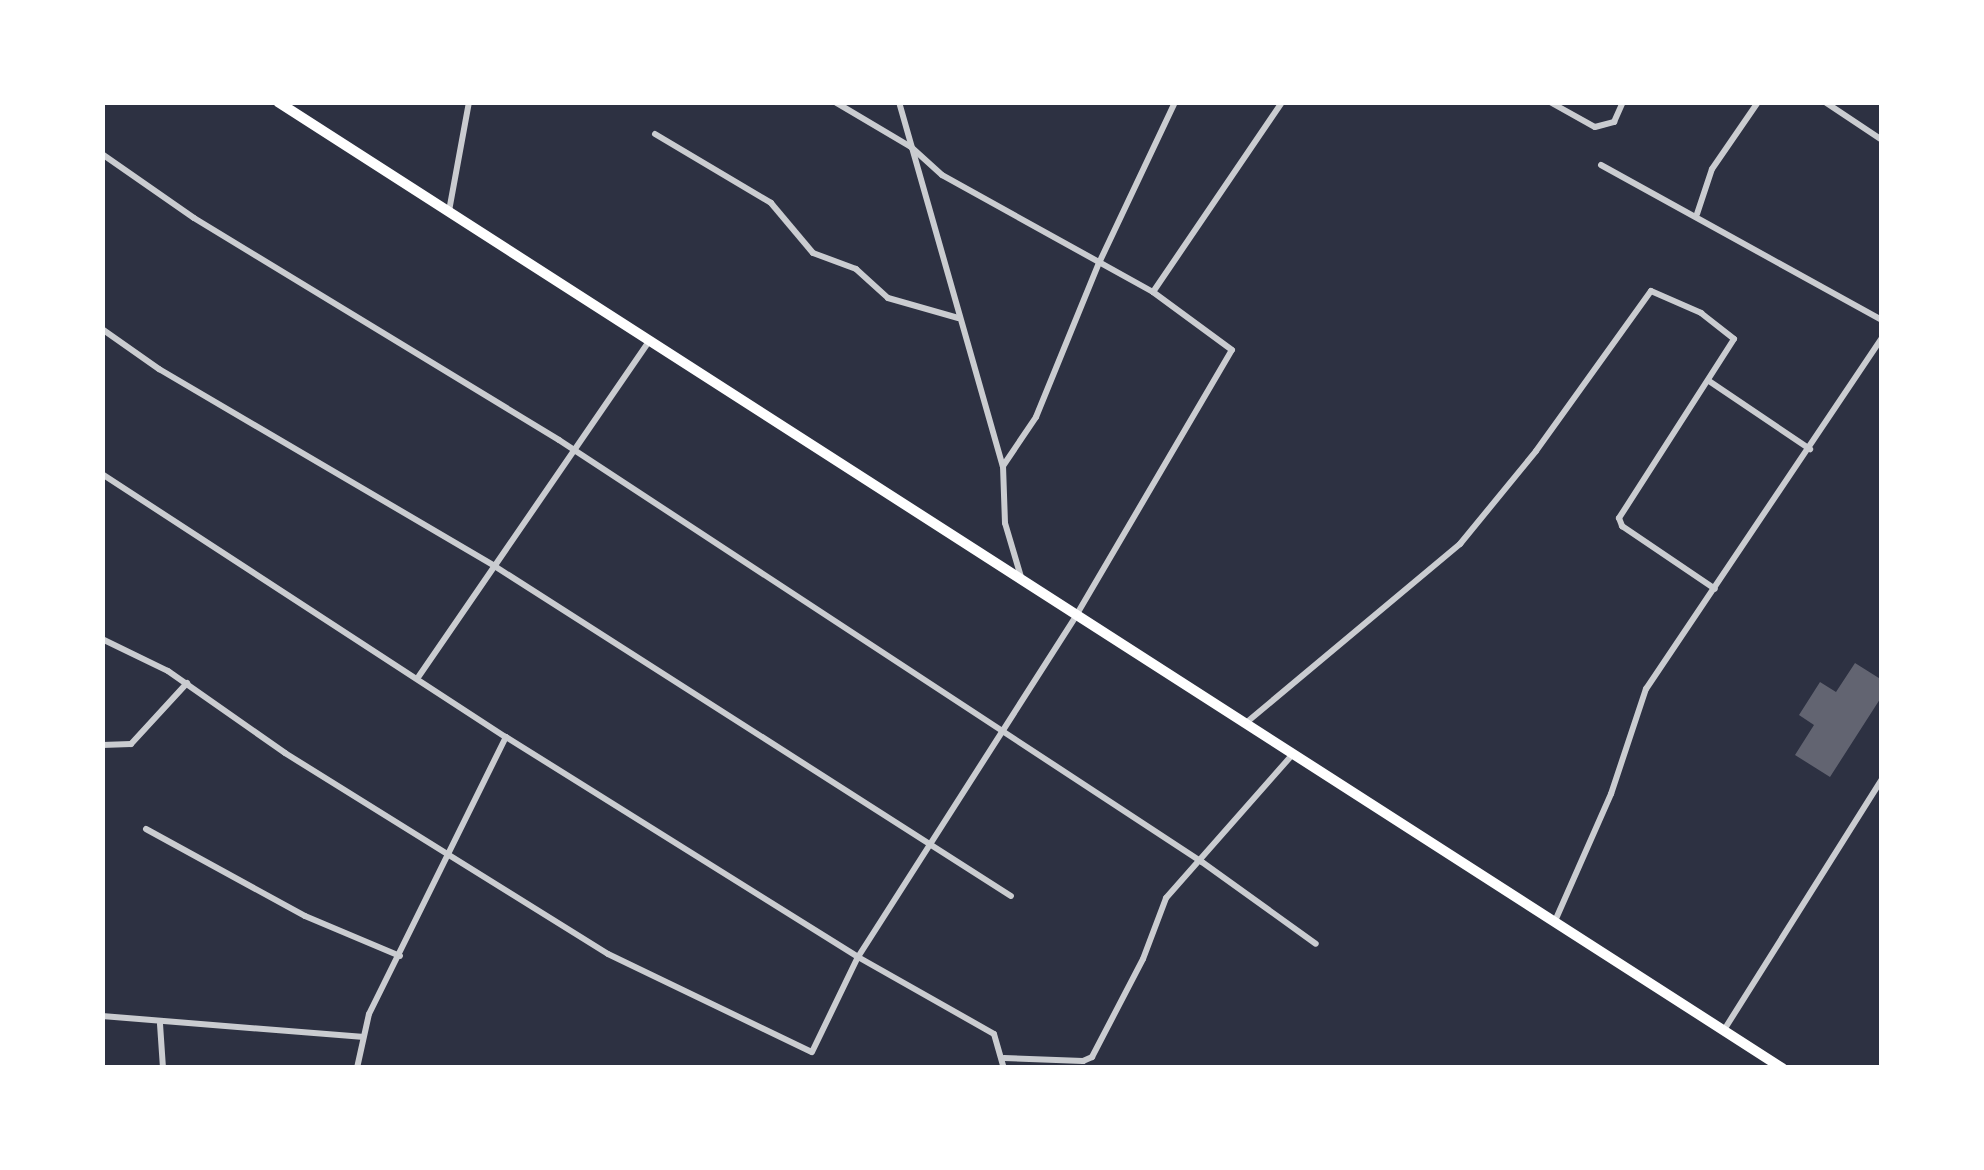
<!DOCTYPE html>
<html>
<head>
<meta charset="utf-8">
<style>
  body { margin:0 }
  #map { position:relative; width:1984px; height:1170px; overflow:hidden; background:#2d3142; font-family:Signika,sans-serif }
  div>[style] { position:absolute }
  .building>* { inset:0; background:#626471 }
  .minor>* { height:6px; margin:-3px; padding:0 3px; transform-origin:3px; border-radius:3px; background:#caccd0 }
  .trunk>* { height:10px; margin:-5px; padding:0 5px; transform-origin:5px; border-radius:5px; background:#fff }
  span { translate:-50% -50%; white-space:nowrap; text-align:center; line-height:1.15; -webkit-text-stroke:9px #fff; paint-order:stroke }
  .frame { position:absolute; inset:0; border:105px solid #fff; pointer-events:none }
</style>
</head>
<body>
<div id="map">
  <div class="building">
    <i style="clip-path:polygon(1855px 663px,1882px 680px,1882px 696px,1830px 777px,1795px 755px,1814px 725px,1799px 715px,1820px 682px,1836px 692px)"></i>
  </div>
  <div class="minor">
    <i style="left:899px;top:102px;width:379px;rotate:74.1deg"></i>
    <i style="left:1003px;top:466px;width:57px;rotate:88deg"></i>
    <i style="left:1005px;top:523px;width:56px;rotate:73.5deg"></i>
    <i style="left:1550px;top:102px;width:51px;rotate:29.1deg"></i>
    <i style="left:1595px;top:127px;width:20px;rotate:-15deg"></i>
    <i style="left:1614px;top:122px;width:22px;rotate:-66deg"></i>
    <i style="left:1825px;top:102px;width:69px;rotate:33.7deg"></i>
    <i style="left:655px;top:134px;width:135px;rotate:30.7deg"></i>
    <i style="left:771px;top:203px;width:65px;rotate:50deg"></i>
    <i style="left:813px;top:253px;width:46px;rotate:20.4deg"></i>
    <i style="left:856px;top:269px;width:43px;rotate:42.2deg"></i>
    <i style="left:888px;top:298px;width:73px;rotate:15.9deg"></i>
    <i style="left:102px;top:154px;width:112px;rotate:34.8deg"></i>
    <i style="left:194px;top:218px;width:427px;rotate:31.3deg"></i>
    <i style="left:559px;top:440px;width:769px;rotate:33.28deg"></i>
    <i style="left:1202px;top:862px;width:140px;rotate:35.7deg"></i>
    <i style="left:1601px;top:165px;width:321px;rotate:28.9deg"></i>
    <i style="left:449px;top:211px;width:111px;rotate:-79.6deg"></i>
    <i style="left:1697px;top:214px;width:47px;rotate:-71.6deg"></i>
    <i style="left:1712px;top:169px;width:81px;rotate:-55.5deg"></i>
    <i style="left:1153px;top:292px;width:230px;rotate:-55.8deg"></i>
    <i style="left:102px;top:329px;width:70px;rotate:35.1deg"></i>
    <i style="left:159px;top:369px;width:391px;rotate:30.4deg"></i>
    <i style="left:496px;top:567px;width:611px;rotate:32.57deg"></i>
    <i style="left:1709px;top:381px;width:122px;rotate:34deg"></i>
    <i style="left:1003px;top:466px;width:59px;rotate:-56deg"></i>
    <i style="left:1036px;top:417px;width:166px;rotate:-67.8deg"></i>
    <i style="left:1099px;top:263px;width:178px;rotate:-64.7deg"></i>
    <i style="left:102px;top:474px;width:482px;rotate:33.1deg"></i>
    <i style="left:506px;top:737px;width:415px;rotate:32deg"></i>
    <i style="left:858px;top:957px;width:156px;rotate:29.5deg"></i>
    <i style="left:994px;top:1034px;width:35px;rotate:74deg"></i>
    <i style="left:102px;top:639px;width:73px;rotate:25.9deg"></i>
    <i style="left:168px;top:671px;width:143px;rotate:35deg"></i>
    <i style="left:285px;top:753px;width:380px;rotate:31.9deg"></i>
    <i style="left:608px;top:954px;width:226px;rotate:25.7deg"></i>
    <i style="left:812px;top:1052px;width:106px;rotate:-64.2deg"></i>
    <i style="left:858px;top:957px;width:407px;rotate:-57.4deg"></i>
    <i style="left:1077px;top:614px;width:306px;rotate:-59.6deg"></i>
    <i style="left:1232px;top:350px;width:98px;rotate:-143.7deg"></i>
    <i style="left:1153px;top:292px;width:241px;rotate:-151deg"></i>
    <i style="left:942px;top:175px;width:42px;rotate:-137.9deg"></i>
    <i style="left:911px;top:147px;width:88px;rotate:-149.4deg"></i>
    <i style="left:419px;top:676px;width:408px;rotate:-55.5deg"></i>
    <i style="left:1247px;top:722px;width:278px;rotate:-39.9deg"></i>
    <i style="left:1460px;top:544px;width:120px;rotate:-50.7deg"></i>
    <i style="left:1536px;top:451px;width:197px;rotate:-54.3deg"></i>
    <i style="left:1651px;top:291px;width:55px;rotate:23.7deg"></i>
    <i style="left:1701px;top:313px;width:42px;rotate:38.2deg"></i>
    <i style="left:1734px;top:339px;width:213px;rotate:122.7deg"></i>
    <i style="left:1619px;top:518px;width:9px;rotate:69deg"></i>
    <i style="left:1622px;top:526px;width:112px;rotate:34.1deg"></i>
    <i style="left:102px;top:745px;width:29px;rotate:-2deg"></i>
    <i style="left:131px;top:744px;width:83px;rotate:-47.4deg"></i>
    <i style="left:146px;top:829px;width:181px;rotate:28.7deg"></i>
    <i style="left:305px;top:916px;width:103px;rotate:22.8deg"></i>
    <i style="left:1555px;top:921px;width:139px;rotate:-66.2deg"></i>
    <i style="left:1611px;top:794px;width:111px;rotate:-71.6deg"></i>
    <i style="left:1646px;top:689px;width:423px;rotate:-56.1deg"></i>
    <i style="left:102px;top:1016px;width:260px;rotate:4.6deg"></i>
    <i style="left:160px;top:1024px;width:44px;rotate:86.1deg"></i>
    <i style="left:1724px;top:1030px;width:297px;rotate:-57.8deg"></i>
    <i style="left:1004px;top:1058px;width:79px;rotate:2.2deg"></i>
    <i style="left:1083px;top:1061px;width:10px;rotate:-24deg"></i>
    <i style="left:1092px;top:1057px;width:110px;rotate:-62.5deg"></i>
    <i style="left:1143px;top:959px;width:65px;rotate:-69.3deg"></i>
    <i style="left:1166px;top:898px;width:191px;rotate:-48.6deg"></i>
    <i style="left:357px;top:1068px;width:55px;rotate:-77.5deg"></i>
    <i style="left:369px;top:1014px;width:309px;rotate:-63.7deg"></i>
  </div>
  <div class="trunk">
    <i style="left:278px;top:102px;width:1788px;rotate:32.71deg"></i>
  </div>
  <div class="frame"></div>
</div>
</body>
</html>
